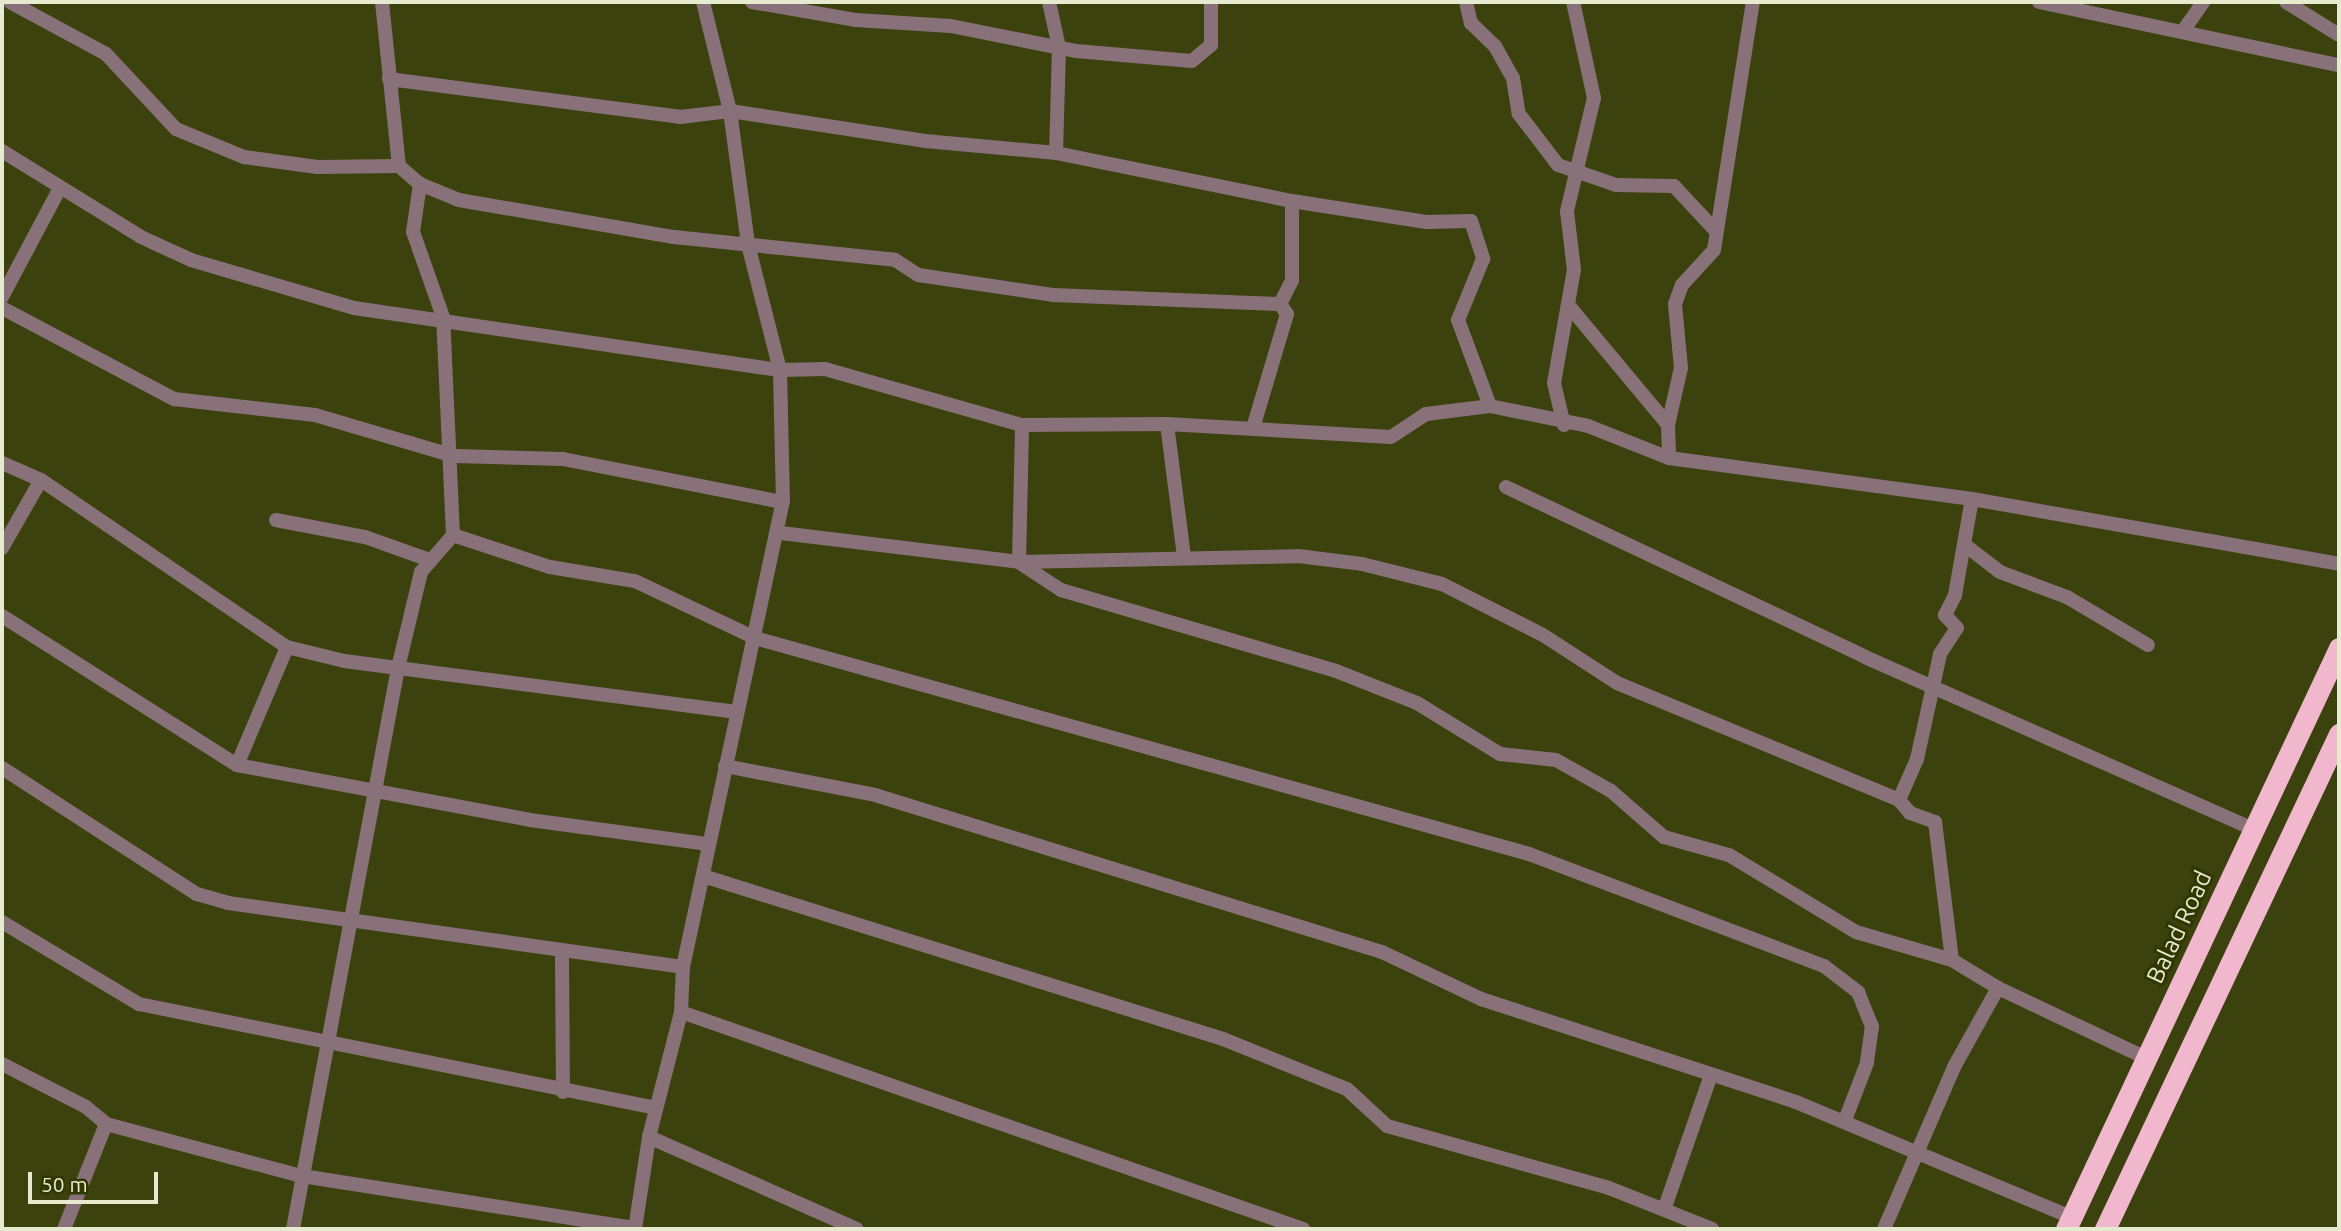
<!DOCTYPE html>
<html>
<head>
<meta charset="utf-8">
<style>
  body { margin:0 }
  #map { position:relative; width:2341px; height:1231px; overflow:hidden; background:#3c420e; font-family:Ubuntu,sans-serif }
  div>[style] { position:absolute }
  .street>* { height:14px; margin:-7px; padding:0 7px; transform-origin:7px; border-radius:7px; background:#89717a }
  .highway>* { height:21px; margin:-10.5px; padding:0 10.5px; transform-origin:10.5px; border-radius:10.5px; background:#f1b7cc }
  span { translate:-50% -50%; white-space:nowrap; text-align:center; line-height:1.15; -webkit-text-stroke:6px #323701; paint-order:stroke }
  .street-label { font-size:24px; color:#e6ebd0 }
  .frame { position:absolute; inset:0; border:4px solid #e6ebd0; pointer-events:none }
  .scale { position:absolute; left:28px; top:1172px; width:130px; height:32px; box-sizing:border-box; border:4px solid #e6ebd0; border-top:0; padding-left:9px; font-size:21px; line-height:24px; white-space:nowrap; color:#e6ebd0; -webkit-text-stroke:5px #323701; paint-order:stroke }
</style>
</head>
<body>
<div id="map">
  <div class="street">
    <i style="left:10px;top:2px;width:109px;rotate:28.4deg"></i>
    <i style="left:106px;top:54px;width:103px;rotate:47deg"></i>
    <i style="left:176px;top:129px;width:74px;rotate:22.4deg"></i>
    <i style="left:244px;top:157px;width:74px;rotate:7.8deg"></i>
    <i style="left:317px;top:167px;width:82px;rotate:-0.7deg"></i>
    <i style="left:399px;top:166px;width:28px;rotate:41deg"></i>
    <i style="left:420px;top:184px;width:42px;rotate:22.3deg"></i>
    <i style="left:459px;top:200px;width:218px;rotate:9.8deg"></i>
    <i style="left:674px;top:237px;width:222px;rotate:5.9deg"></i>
    <i style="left:895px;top:260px;width:27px;rotate:33deg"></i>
    <i style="left:918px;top:275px;width:136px;rotate:8.4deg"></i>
    <i style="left:1053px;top:295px;width:227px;rotate:2.3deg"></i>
    <i style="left:1280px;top:304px;width:27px;rotate:-63deg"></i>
    <i style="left:1292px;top:280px;width:79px;rotate:-90deg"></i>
    <i style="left:382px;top:2px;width:165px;rotate:84.1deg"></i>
    <i style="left:752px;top:2px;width:106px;rotate:9.8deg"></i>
    <i style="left:856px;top:20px;width:95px;rotate:3.6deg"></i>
    <i style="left:951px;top:26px;width:127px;rotate:11.3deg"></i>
    <i style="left:1076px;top:51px;width:116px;rotate:4.9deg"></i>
    <i style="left:1192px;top:61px;width:25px;rotate:-40deg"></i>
    <i style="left:1211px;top:45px;width:43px;rotate:-90deg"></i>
    <i style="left:1049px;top:2px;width:46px;rotate:77.5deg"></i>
    <i style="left:1059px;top:47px;width:106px;rotate:91.6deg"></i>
    <i style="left:1466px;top:2px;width:22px;rotate:77deg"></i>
    <i style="left:1471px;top:23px;width:33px;rotate:44deg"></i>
    <i style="left:1495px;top:46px;width:37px;rotate:61deg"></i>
    <i style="left:1513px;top:78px;width:36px;rotate:81deg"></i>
    <i style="left:1519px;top:114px;width:64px;rotate:52.6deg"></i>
    <i style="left:1558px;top:165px;width:61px;rotate:19deg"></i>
    <i style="left:1616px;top:185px;width:58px;rotate:1deg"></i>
    <i style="left:1674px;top:186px;width:60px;rotate:47deg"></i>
    <i style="left:2039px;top:2px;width:307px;rotate:11.9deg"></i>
    <i style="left:2286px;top:2px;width:62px;rotate:31.9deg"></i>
    <i style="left:2183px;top:31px;width:35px;rotate:-55deg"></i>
    <i style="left:389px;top:79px;width:293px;rotate:7.4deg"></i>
    <i style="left:680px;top:117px;width:50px;rotate:-6.8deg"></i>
    <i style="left:730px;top:111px;width:197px;rotate:8.7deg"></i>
    <i style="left:925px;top:141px;width:132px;rotate:5.2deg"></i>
    <i style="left:1056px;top:153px;width:241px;rotate:11.5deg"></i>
    <i style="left:1292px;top:201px;width:136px;rotate:8.9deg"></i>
    <i style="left:1426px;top:222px;width:45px;rotate:-1.3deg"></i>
    <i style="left:1471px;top:221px;width:40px;rotate:72deg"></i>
    <i style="left:1483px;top:259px;width:66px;rotate:112.3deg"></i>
    <i style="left:1458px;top:320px;width:92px;rotate:69.6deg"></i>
    <i style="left:2px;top:151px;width:163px;rotate:31.7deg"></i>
    <i style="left:141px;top:237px;width:55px;rotate:24.7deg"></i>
    <i style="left:191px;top:260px;width:170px;rotate:16.4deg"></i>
    <i style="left:354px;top:308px;width:430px;rotate:8.3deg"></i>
    <i style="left:780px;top:370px;width:45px;rotate:-1.3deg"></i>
    <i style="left:825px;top:369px;width:205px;rotate:15.9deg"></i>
    <i style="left:1022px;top:425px;width:145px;rotate:-0.4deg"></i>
    <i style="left:1167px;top:424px;width:224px;rotate:3.3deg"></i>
    <i style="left:1391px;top:437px;width:42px;rotate:-33.3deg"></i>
    <i style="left:1426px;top:414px;width:64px;rotate:-7.1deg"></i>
    <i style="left:1490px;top:406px;width:100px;rotate:11.5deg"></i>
    <i style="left:1588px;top:426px;width:87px;rotate:21.6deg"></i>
    <i style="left:1669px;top:458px;width:306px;rotate:7.7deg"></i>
    <i style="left:1972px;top:499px;width:373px;rotate:10deg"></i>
    <i style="left:2px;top:297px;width:123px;rotate:-62deg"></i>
    <i style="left:1569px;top:306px;width:155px;rotate:50.2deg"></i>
    <i style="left:1668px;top:425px;width:33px;rotate:88deg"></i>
    <i style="left:2px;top:308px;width:195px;rotate:27.9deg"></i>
    <i style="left:174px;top:399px;width:142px;rotate:6.5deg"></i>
    <i style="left:315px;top:415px;width:145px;rotate:16.4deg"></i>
    <i style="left:454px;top:456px;width:109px;rotate:1.6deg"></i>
    <i style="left:563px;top:459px;width:224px;rotate:11.1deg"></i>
    <i style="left:1167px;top:424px;width:133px;rotate:82.7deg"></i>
    <i style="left:1564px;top:425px;width:43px;rotate:-103.4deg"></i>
    <i style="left:1554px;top:383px;width:115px;rotate:-80deg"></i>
    <i style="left:1574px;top:270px;width:59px;rotate:-96.8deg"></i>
    <i style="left:1567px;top:211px;width:116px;rotate:-76.6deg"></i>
    <i style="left:1594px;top:98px;width:98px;rotate:-102.3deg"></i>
    <i style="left:1668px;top:425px;width:58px;rotate:-77.2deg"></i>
    <i style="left:1681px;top:368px;width:64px;rotate:-95.4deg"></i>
    <i style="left:1675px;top:304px;width:20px;rotate:-70deg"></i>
    <i style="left:1682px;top:285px;width:47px;rotate:-47.6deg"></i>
    <i style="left:1714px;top:250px;width:251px;rotate:-81.1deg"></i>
    <i style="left:1253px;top:428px;width:119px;rotate:-73.4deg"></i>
    <i style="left:1287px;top:314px;width:12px;rotate:-125deg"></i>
    <i style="left:2px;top:463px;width:43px;rotate:23.6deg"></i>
    <i style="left:41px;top:480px;width:297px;rotate:34.2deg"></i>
    <i style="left:287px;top:647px;width:59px;rotate:13.8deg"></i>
    <i style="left:344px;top:661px;width:396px;rotate:7.4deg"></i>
    <i style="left:1506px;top:487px;width:397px;rotate:25.3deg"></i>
    <i style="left:1865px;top:657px;width:425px;rotate:23.9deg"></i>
    <i style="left:276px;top:520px;width:91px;rotate:10.8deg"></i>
    <i style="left:365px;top:537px;width:69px;rotate:19.5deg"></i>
    <i style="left:781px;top:533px;width:240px;rotate:6.9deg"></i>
    <i style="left:1019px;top:562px;width:279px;rotate:-1.2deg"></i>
    <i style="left:1298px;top:556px;width:64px;rotate:7.1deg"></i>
    <i style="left:1362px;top:564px;width:82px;rotate:14deg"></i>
    <i style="left:1442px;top:584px;width:113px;rotate:26.8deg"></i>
    <i style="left:1543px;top:635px;width:88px;rotate:33deg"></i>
    <i style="left:1617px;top:683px;width:305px;rotate:22.5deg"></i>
    <i style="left:453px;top:535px;width:102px;rotate:18.3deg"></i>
    <i style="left:550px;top:567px;width:86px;rotate:9.4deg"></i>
    <i style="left:635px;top:581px;width:133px;rotate:25.4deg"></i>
    <i style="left:755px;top:638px;width:804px;rotate:15.59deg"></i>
    <i style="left:1529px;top:854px;width:316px;rotate:20.8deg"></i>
    <i style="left:1824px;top:966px;width:43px;rotate:37.4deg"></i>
    <i style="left:1858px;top:992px;width:37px;rotate:68deg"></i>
    <i style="left:1872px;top:1026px;width:37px;rotate:98deg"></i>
    <i style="left:1867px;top:1063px;width:61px;rotate:111.1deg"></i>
    <i style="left:1965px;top:545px;width:44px;rotate:37.6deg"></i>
    <i style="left:2000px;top:572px;width:72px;rotate:20.5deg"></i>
    <i style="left:2067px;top:597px;width:94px;rotate:30.7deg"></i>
    <i style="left:2px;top:548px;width:78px;rotate:-60.2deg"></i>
    <i style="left:1019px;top:562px;width:137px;rotate:-88.7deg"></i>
    <i style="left:1020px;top:563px;width:49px;rotate:33.4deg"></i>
    <i style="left:1061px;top:590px;width:287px;rotate:16.4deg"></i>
    <i style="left:1336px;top:671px;width:87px;rotate:21.6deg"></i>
    <i style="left:1417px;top:703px;width:97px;rotate:31.6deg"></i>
    <i style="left:1500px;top:754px;width:56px;rotate:6.1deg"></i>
    <i style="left:1556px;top:760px;width:63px;rotate:29.4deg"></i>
    <i style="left:1611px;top:791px;width:70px;rotate:41deg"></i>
    <i style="left:1664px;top:837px;width:67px;rotate:15.5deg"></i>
    <i style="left:1729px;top:855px;width:149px;rotate:31.2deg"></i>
    <i style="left:1856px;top:932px;width:100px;rotate:16.3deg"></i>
    <i style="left:1952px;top:960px;width:54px;rotate:31.3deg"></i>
    <i style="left:2px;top:616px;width:278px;rotate:32.4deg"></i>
    <i style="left:237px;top:765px;width:298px;rotate:10.6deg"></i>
    <i style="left:530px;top:820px;width:180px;rotate:7.7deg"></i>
    <i style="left:237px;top:765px;width:128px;rotate:-67deg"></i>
    <i style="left:725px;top:766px;width:153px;rotate:10.9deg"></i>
    <i style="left:875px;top:795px;width:531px;rotate:17.21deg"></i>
    <i style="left:1382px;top:952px;width:110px;rotate:25.4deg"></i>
    <i style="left:1481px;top:999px;width:331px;rotate:18.1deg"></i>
    <i style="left:1796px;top:1102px;width:298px;rotate:22.7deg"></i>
    <i style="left:2px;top:768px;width:232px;rotate:32.9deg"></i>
    <i style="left:197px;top:894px;width:32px;rotate:16deg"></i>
    <i style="left:228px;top:903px;width:459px;rotate:8deg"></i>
    <i style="left:703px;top:876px;width:545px;rotate:17.4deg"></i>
    <i style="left:1223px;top:1039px;width:134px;rotate:22deg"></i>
    <i style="left:1347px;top:1089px;width:54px;rotate:42.8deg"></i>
    <i style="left:1387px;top:1126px;width:230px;rotate:15.6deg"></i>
    <i style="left:1609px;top:1188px;width:111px;rotate:21.7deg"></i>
    <i style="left:2px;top:922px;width:160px;rotate:30.9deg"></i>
    <i style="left:139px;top:1004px;width:527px;rotate:11.37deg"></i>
    <i style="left:562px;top:955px;width:137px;rotate:89.6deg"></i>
    <i style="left:1952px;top:960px;width:139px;rotate:-97deg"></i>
    <i style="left:1935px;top:822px;width:27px;rotate:-160deg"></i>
    <i style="left:1910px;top:813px;width:17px;rotate:-130deg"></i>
    <i style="left:1899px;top:800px;width:45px;rotate:-66.3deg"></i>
    <i style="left:1917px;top:759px;width:107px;rotate:-77.6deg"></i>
    <i style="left:1940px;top:654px;width:31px;rotate:-57deg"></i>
    <i style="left:1957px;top:628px;width:18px;rotate:-133deg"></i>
    <i style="left:1945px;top:615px;width:22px;rotate:-63deg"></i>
    <i style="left:1955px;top:595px;width:97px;rotate:-80deg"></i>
    <i style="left:681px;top:1012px;width:659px;rotate:19.23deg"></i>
    <i style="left:2px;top:1064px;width:94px;rotate:27.1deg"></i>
    <i style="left:86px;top:1107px;width:26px;rotate:40deg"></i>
    <i style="left:106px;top:1124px;width:203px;rotate:14.9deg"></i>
    <i style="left:302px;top:1176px;width:336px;rotate:8.9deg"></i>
    <i style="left:649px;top:1137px;width:227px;rotate:23.9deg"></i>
    <i style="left:1665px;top:1207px;width:140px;rotate:-70.8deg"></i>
    <i style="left:64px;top:1229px;width:113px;rotate:-68.2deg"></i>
    <i style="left:293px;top:1229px;width:571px;rotate:-79.4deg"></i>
    <i style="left:398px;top:668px;width:99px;rotate:-76.5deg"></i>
    <i style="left:421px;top:572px;width:49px;rotate:-49.1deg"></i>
    <i style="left:453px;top:535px;width:218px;rotate:-92.6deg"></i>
    <i style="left:443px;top:317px;width:90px;rotate:-109.4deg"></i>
    <i style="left:413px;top:232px;width:49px;rotate:-81.7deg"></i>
    <i style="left:635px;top:1229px;width:93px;rotate:-81.3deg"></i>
    <i style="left:649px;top:1137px;width:129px;rotate:-75.6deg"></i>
    <i style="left:681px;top:1012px;width:45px;rotate:-87.5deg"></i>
    <i style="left:683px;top:967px;width:476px;rotate:-77.9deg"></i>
    <i style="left:783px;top:502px;width:132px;rotate:-91.3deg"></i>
    <i style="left:780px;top:370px;width:130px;rotate:-104.3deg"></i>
    <i style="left:748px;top:244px;width:134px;rotate:-97.7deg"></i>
    <i style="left:730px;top:111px;width:112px;rotate:-103.9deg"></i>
    <i style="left:1884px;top:1229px;width:176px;rotate:-66.6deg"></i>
    <i style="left:1954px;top:1067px;width:90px;rotate:-60.9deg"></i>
    <i style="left:1998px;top:988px;width:164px;rotate:25.3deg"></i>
  </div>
  <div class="highway">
    <i style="left:2066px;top:1229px;width:642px;rotate:-64.83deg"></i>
    <i style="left:2105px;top:1229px;width:548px;rotate:-64.7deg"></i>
  </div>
  <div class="street-label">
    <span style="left:2179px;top:927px;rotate:-65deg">Balad Road</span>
  </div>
  <div class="frame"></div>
  <div class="scale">50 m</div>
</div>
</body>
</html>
